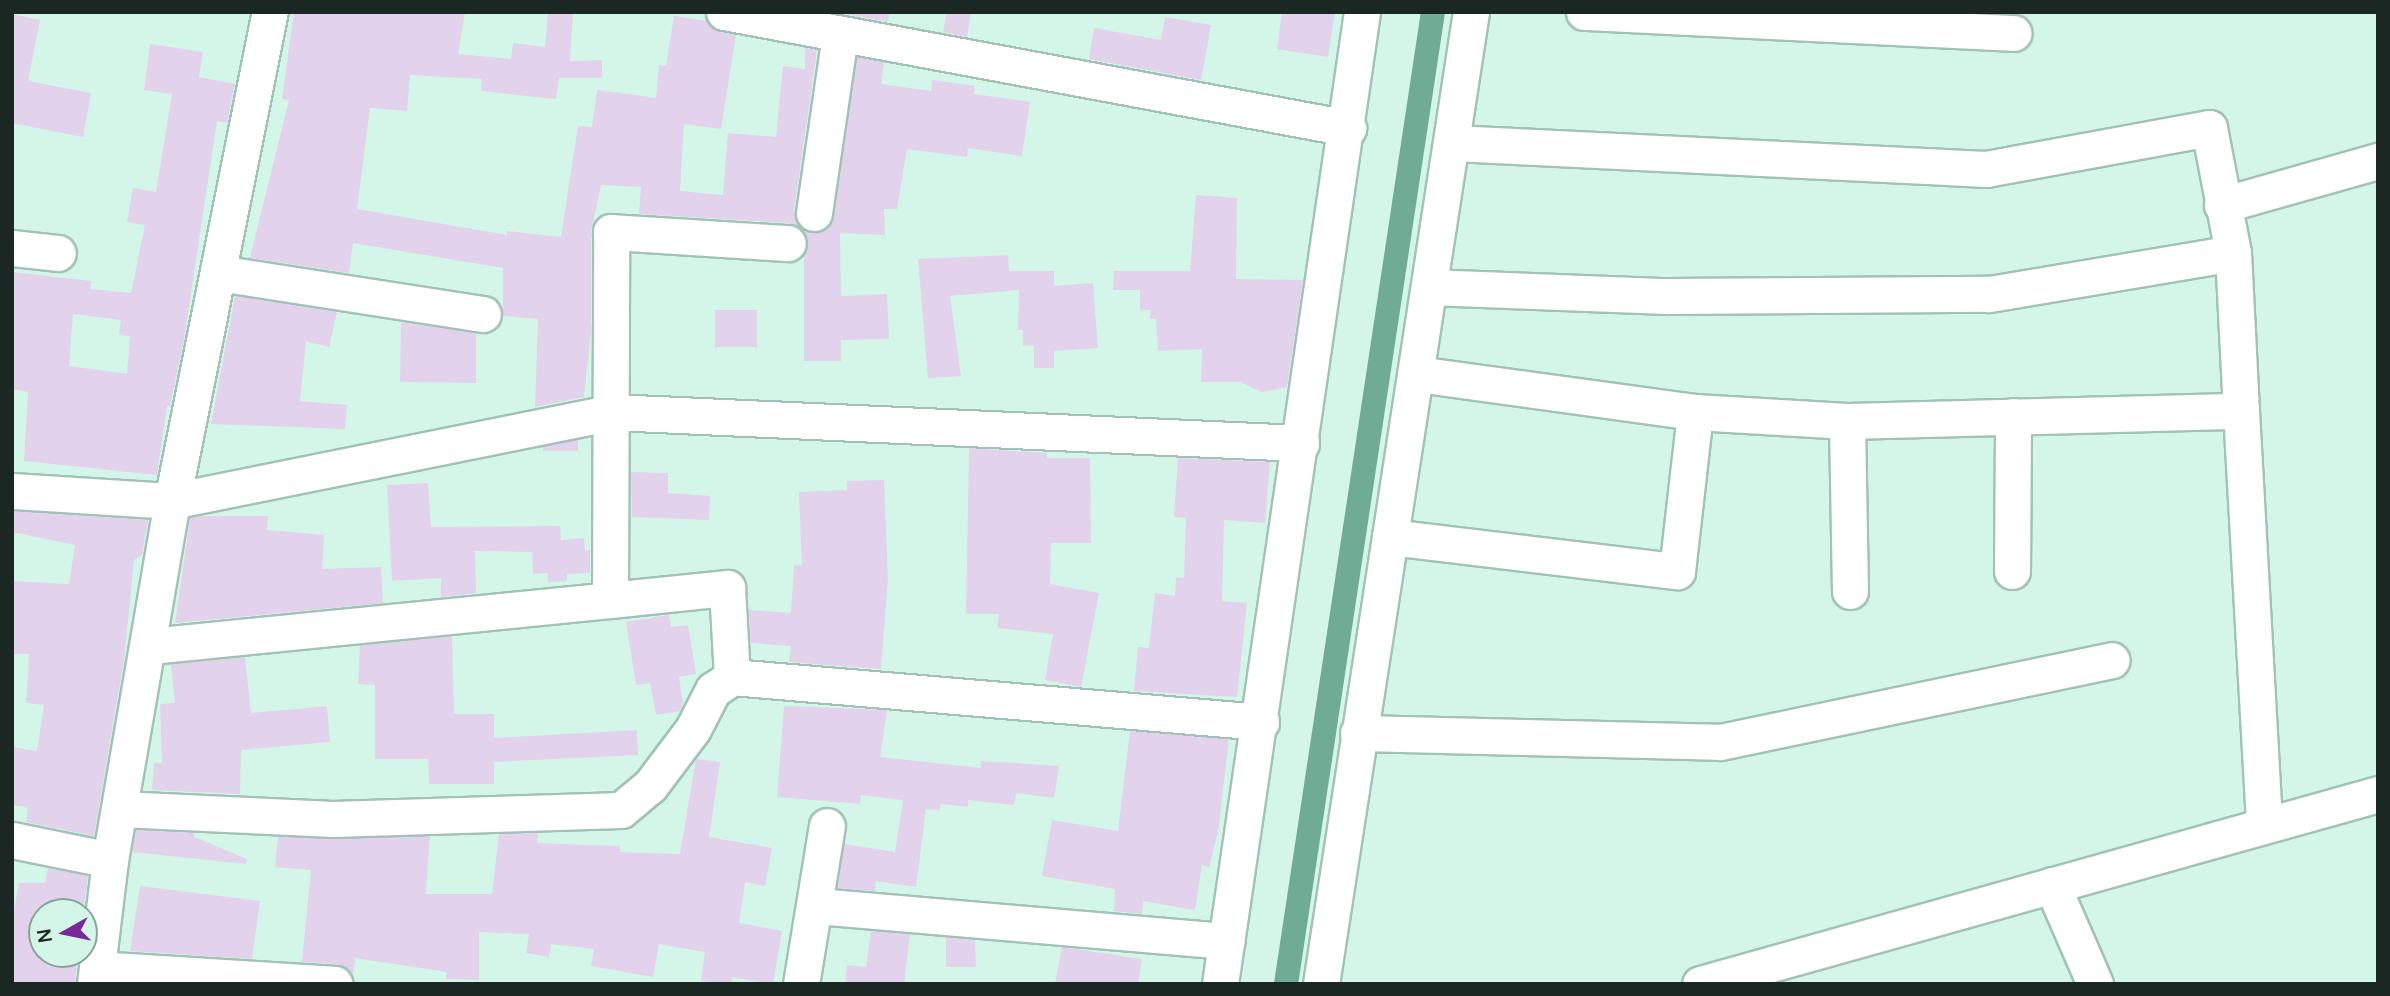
<!DOCTYPE html>
<html>
<head>
<meta charset="utf-8">
<style>
  body { margin:0 }
  #map { position:relative; width:2390px; height:996px; overflow:hidden; background:#d4f6e8; font-family:Manrope,sans-serif }
  div>[style] { position:absolute }
  .canal>* { height:24px; margin:-12px; padding:0 12px; transform-origin:12px; border-radius:12px; background:#70ab95 }
  .building>* { inset:0; background:#e3d2ec }
  .roads { filter:drop-shadow(2px 0 #a2c2b5) drop-shadow(-2px 0 #a2c2b5) drop-shadow(0 2px #a2c2b5) drop-shadow(0 -2px #a2c2b5) }
  .minor>* { height:35px; margin:-17.5px; padding:0 17.5px; transform-origin:17.5px; border-radius:17.5px; background:#fff }
  span { translate:-50% -50%; white-space:nowrap; text-align:center; line-height:1.15; -webkit-text-stroke:7px #d4f6e8; paint-order:stroke }
  .frame { position:absolute; inset:0; border:14px solid #1a2722; pointer-events:none }
  .north { position:absolute; left:28px; top:898px; width:70px; height:70px; box-sizing:border-box; background:#d4f6e8; border:2px solid #8aa399; border-radius:50%; rotate:261deg; font-size:19px; font-weight:700; line-height:28px; text-align:center; color:#1a2722 }
  .north::after { content:''; display:block; margin:auto; width:24px; height:32px; background:#792899; clip-path:polygon(50% 0,100% 100%,50% 72%,0 100%) }
</style>
</head>
<body>
<div id="map">
  <div class="canal">
    <i style="left:1286px;top:984px;width:983px;rotate:-81.4deg"></i>
  </div>
  <div class="building">
    <i style="clip-path:polygon(294px 12px,465px 12px,458px 54px,511px 59px,513px 43px,545px 47px,548px 12px,573px 12px,570px 61px,602px 60px,602px 78px,559px 78px,556px 99px,481px 91px,482px 79px,410px 75px,407px 111px,370px 108px,357px 209px,507px 235px,507px 231px,561px 237px,578px 126px,592px 127px,597px 90px,656px 98px,659px 65px,666px 66px,674px 16px,707px 21px,720px 32px,736px 35px,721px 129px,684px 124px,680px 191px,723px 195px,728px 133px,776px 137px,783px 66px,805px 69px,805px 48px,817px 50px,794px 210px,801px 228px,789px 223px,639px 214px,641px 187px,601px 185px,591px 232px,591px 332px,584px 397px,535px 407px,538px 319px,503px 316px,503px 268px,353px 243px,349px 273px,250px 258px,289px 100px,282px 99px)"></i>
    <i style="clip-path:polygon(835px 12px,889px 12px,888px 22px)"></i>
    <i style="clip-path:polygon(947px 12px,971px 12px,967px 37px,943px 32px)"></i>
    <i style="clip-path:polygon(1282px 12px,1335px 12px,1328px 57px,1277px 49px)"></i>
    <i style="clip-path:polygon(12px 14px,40px 20px,28px 81px,91px 93px,83px 137px,12px 123px)"></i>
    <i style="clip-path:polygon(1165px 17px,1211px 25px,1201px 80px,1089px 59px,1094px 28px,1161px 40px)"></i>
    <i style="clip-path:polygon(evenodd,150px 44px,203px 52px,199px 77px,235px 84px,227px 123px,217px 121px,184px 340px,170px 406px,167px 406px,157px 475px,24px 461px,28px 392px,12px 389px,12px 272px,91px 281px,90px 289px,131px 293px,145px 225px,127px 222px,133px 188px,156px 192px,172px 94px,144px 90px,150px 44px,73px 314px,121px 320px,119px 335px,130px 336px,127px 374px,69px 366px,73px 314px)"></i>
    <i style="clip-path:polygon(857px 57px,884px 62px,881px 84px,931px 91px,932px 80px,975px 86px,974px 94px,1030px 102px,1022px 156px,968px 148px,967px 157px,907px 149px,897px 209px,884px 209px,885px 235px,840px 233px,841px 296px,887px 294px,889px 339px,841px 340px,841px 361px,804px 361px,804px 255px,808px 244px,801px 228px,821px 232px,834px 217px)"></i>
    <i style="clip-path:polygon(1196px 195px,1237px 198px,1236px 279px,1303px 280px,1287px 387px,1262px 392px,1240px 382px,1201px 382px,1202px 349px,1158px 351px,1156px 319px,1150px 319px,1150px 310px,1140px 310px,1140px 290px,1113px 290px,1114px 271px,1190px 271px)"></i>
    <i style="clip-path:polygon(1008px 255px,1009px 271px,1054px 271px,1054px 286px,1093px 283px,1098px 348px,1054px 351px,1054px 368px,1034px 368px,1034px 345px,1023px 346px,1023px 330px,1018px 330px,1019px 290px,950px 296px,961px 376px,928px 378px,918px 259px)"></i>
    <i style="clip-path:polygon(235px 296px,337px 312px,329px 347px,306px 341px,300px 401px,347px 405px,345px 429px,211px 424px)"></i>
    <i style="clip-path:polygon(715px 310px,757px 310px,757px 347px,715px 347px)"></i>
    <i style="clip-path:polygon(401px 322px,476px 333px,476px 383px,400px 382px)"></i>
    <i style="clip-path:polygon(578px 439px,578px 451px,543px 451px,543px 446px)"></i>
    <i style="clip-path:polygon(969px 448px,1047px 453px,1047px 458px,1090px 458px,1091px 543px,1051px 543px,1050px 584px,1099px 593px,1081px 687px,1045px 680px,1053px 634px,997px 628px,999px 614px,966px 614px)"></i>
    <i style="clip-path:polygon(1178px 458px,1270px 462px,1265px 523px,1224px 520px,1222px 601px,1247px 603px,1237px 697px,1134px 691px,1138px 647px,1149px 648px,1155px 593px,1175px 596px,1176px 577px,1184px 578px,1186px 518px,1174px 517px)"></i>
    <i style="clip-path:polygon(631px 472px,668px 473px,668px 493px,710px 496px,709px 520px,632px 517px)"></i>
    <i style="clip-path:polygon(884px 480px,888px 580px,881px 669px,789px 662px,791px 646px,750px 643px,749px 610px,791px 613px,794px 565px,802px 566px,799px 492px,847px 490px,847px 481px)"></i>
    <i style="clip-path:polygon(428px 483px,431px 527px,560px 526px,561px 540px,584px 538px,585px 551px,590px 550px,590px 573px,567px 574px,567px 581px,548px 582px,547px 573px,533px 574px,532px 552px,475px 551px,476px 593px,441px 597px,441px 578px,392px 581px,387px 485px)"></i>
    <i style="clip-path:polygon(12px 511px,148px 520px,142px 555px,134px 560px,124px 660px,94px 836px,26px 822px,28px 807px,12px 805px,12px 747px,37px 751px,44px 705px,26px 703px,29px 654px,12px 654px,12px 581px,69px 584px,75px 545px,12px 532px)"></i>
    <i style="clip-path:polygon(200px 516px,268px 516px,267px 530px,324px 535px,322px 569px,381px 567px,383px 603px,175px 623px,190px 518px)"></i>
    <i style="clip-path:polygon(669px 615px,671px 627px,688px 625px,696px 674px,679px 677px,683px 704px,680px 711px,656px 715px,650px 683px,636px 685px,626px 622px)"></i>
    <i style="clip-path:polygon(452px 636px,454px 714px,494px 714px,494px 738px,637px 730px,638px 755px,494px 762px,494px 784px,429px 784px,428px 759px,375px 759px,375px 685px,358px 684px,360px 645px)"></i>
    <i style="clip-path:polygon(245px 657px,251px 713px,327px 706px,330px 742px,241px 750px,240px 794px,152px 790px,154px 763px,162px 763px,160px 704px,175px 703px,171px 664px)"></i>
    <i style="clip-path:polygon(784px 706px,887px 710px,880px 757px,981px 768px,981px 761px,1059px 766px,1054px 798px,1016px 793px,1014px 805px,968px 800px,968px 807px,941px 804px,940px 810px,926px 809px,916px 887px,876px 881px,875px 891px,837px 888px,844px 844px,895px 852px,903px 800px,861px 795px,860px 804px,777px 797px)"></i>
    <i style="clip-path:polygon(1130px 731px,1229px 739px,1218px 832px,1209px 867px,1202px 865px,1195px 910px,1143px 901px,1142px 914px,1114px 911px,1115px 889px,1042px 876px,1052px 820px,1118px 831px)"></i>
    <i style="clip-path:polygon(696px 759px,720px 762px,709px 837px,772px 848px,765px 886px,745px 882px,739px 923px,782px 931px,773px 984px,732px 977px,731px 984px,701px 981px,705px 952px,659px 944px,653px 977px,591px 966px,594px 949px,551px 944px,549px 957px,526px 953px,529px 934px,479px 932px,479px 980px,446px 979px,447px 972px,355px 958px,353px 974px,337px 964px,302px 962px,311px 870px,275px 867px,278px 837px,430px 836px,426px 894px,492px 894px,499px 834px,538px 833px,537px 843px,620px 846px,620px 852px,680px 854px)"></i>
    <i style="clip-path:polygon(136px 830px,194px 833px,194px 837px,247px 859px,246px 864px,132px 852px)"></i>
    <i style="clip-path:polygon(48px 868px,88px 876px,83px 912px,42px 912px,42px 954px,78px 954px,75px 984px,12px 984px,12px 921px,19px 883px,45px 883px)"></i>
    <i style="clip-path:polygon(140px 886px,260px 901px,252px 959px,130px 951px)"></i>
    <i style="clip-path:polygon(871px 931px,910px 934px,904px 984px,845px 984px,847px 965px,866px 967px)"></i>
    <i style="clip-path:polygon(946px 937px,975px 940px,976px 967px,946px 967px)"></i>
    <i style="clip-path:polygon(1062px 947px,1142px 959px,1138px 984px,1055px 984px)"></i>
  </div>
  <div class="roads">
    <div class="minor">
      <i style="left:724px;top:12px;width:635px;rotate:10.53deg"></i>
      <i style="left:1584px;top:12px;width:430px;rotate:2.8deg"></i>
      <i style="left:1453px;top:143px;width:534px;rotate:2.79deg"></i>
      <i style="left:1986px;top:169px;width:227px;rotate:-10.4deg"></i>
      <i style="left:2209px;top:128px;width:127px;rotate:79.1deg"></i>
      <i style="left:2233px;top:253px;width:158px;rotate:87.1deg"></i>
      <i style="left:2222px;top:205px;width:162px;rotate:-15.8deg"></i>
      <i style="left:814px;top:213px;width:181px;rotate:-81.7deg"></i>
      <i style="left:12px;top:248px;width:46px;rotate:6.2deg"></i>
      <i style="left:218px;top:273px;width:268px;rotate:8.8deg"></i>
      <i style="left:1429px;top:287px;width:238px;rotate:2.2deg"></i>
      <i style="left:1667px;top:296px;width:322px;rotate:-0.4deg"></i>
      <i style="left:1989px;top:294px;width:247px;rotate:-9.5deg"></i>
      <i style="left:1417px;top:374px;width:281px;rotate:7.8deg"></i>
      <i style="left:1695px;top:412px;width:152px;rotate:3.4deg"></i>
      <i style="left:1847px;top:421px;width:394px;rotate:-1.5deg"></i>
      <i style="left:2241px;top:411px;width:413px;rotate:86.8deg"></i>
      <i style="left:1847px;top:421px;width:170px;rotate:89deg"></i>
      <i style="left:12px;top:491px;width:160px;rotate:3.6deg"></i>
      <i style="left:172px;top:501px;width:449px;rotate:-11.4deg"></i>
      <i style="left:612px;top:412px;width:690px;rotate:2.58deg"></i>
      <i style="left:1390px;top:537px;width:289px;rotate:6.8deg"></i>
      <i style="left:1677px;top:571px;width:160px;rotate:-83.5deg"></i>
      <i style="left:2012px;top:571px;width:155px;rotate:-89.6deg"></i>
      <i style="left:610px;top:600px;width:118px;rotate:-5.9deg"></i>
      <i style="left:727px;top:588px;width:89px;rotate:86.8deg"></i>
      <i style="left:732px;top:677px;width:531px;rotate:4.86deg"></i>
      <i style="left:150px;top:646px;width:462px;rotate:-5.7deg"></i>
      <i style="left:610px;top:600px;width:368px;rotate:-89.8deg"></i>
      <i style="left:611px;top:232px;width:177px;rotate:3.6deg"></i>
      <i style="left:1358px;top:733px;width:362px;rotate:1.4deg"></i>
      <i style="left:1720px;top:742px;width:400px;rotate:-11.8deg"></i>
      <i style="left:120px;top:809px;width:213px;rotate:2.7deg"></i>
      <i style="left:333px;top:819px;width:288px;rotate:-1.8deg"></i>
      <i style="left:621px;top:810px;width:38px;rotate:-40deg"></i>
      <i style="left:650px;top:786px;width:71px;rotate:-53deg"></i>
      <i style="left:693px;top:729px;width:44px;rotate:-62.9deg"></i>
      <i style="left:713px;top:690px;width:23px;rotate:-34deg"></i>
      <i style="left:12px;top:840px;width:100px;rotate:11.5deg"></i>
      <i style="left:2052px;top:885px;width:108px;rotate:66.5deg"></i>
      <i style="left:817px;top:906px;width:411px;rotate:4.9deg"></i>
      <i style="left:97px;top:969px;width:238px;rotate:3.6deg"></i>
      <i style="left:95px;top:984px;width:125px;rotate:-83.1deg"></i>
      <i style="left:110px;top:860px;width:364px;rotate:-80.2deg"></i>
      <i style="left:172px;top:501px;width:499px;rotate:-78.7deg"></i>
      <i style="left:801px;top:984px;width:160px;rotate:-80.7deg"></i>
      <i style="left:1220px;top:984px;width:982px;rotate:-81.69deg"></i>
      <i style="left:1321px;top:984px;width:984px;rotate:-81.23deg"></i>
      <i style="left:1700px;top:984px;width:704px;rotate:-15.65deg"></i>
    </div>
  </div>
  <div class="frame"></div>
  <div class="north">N</div>
</div>
</body>
</html>
